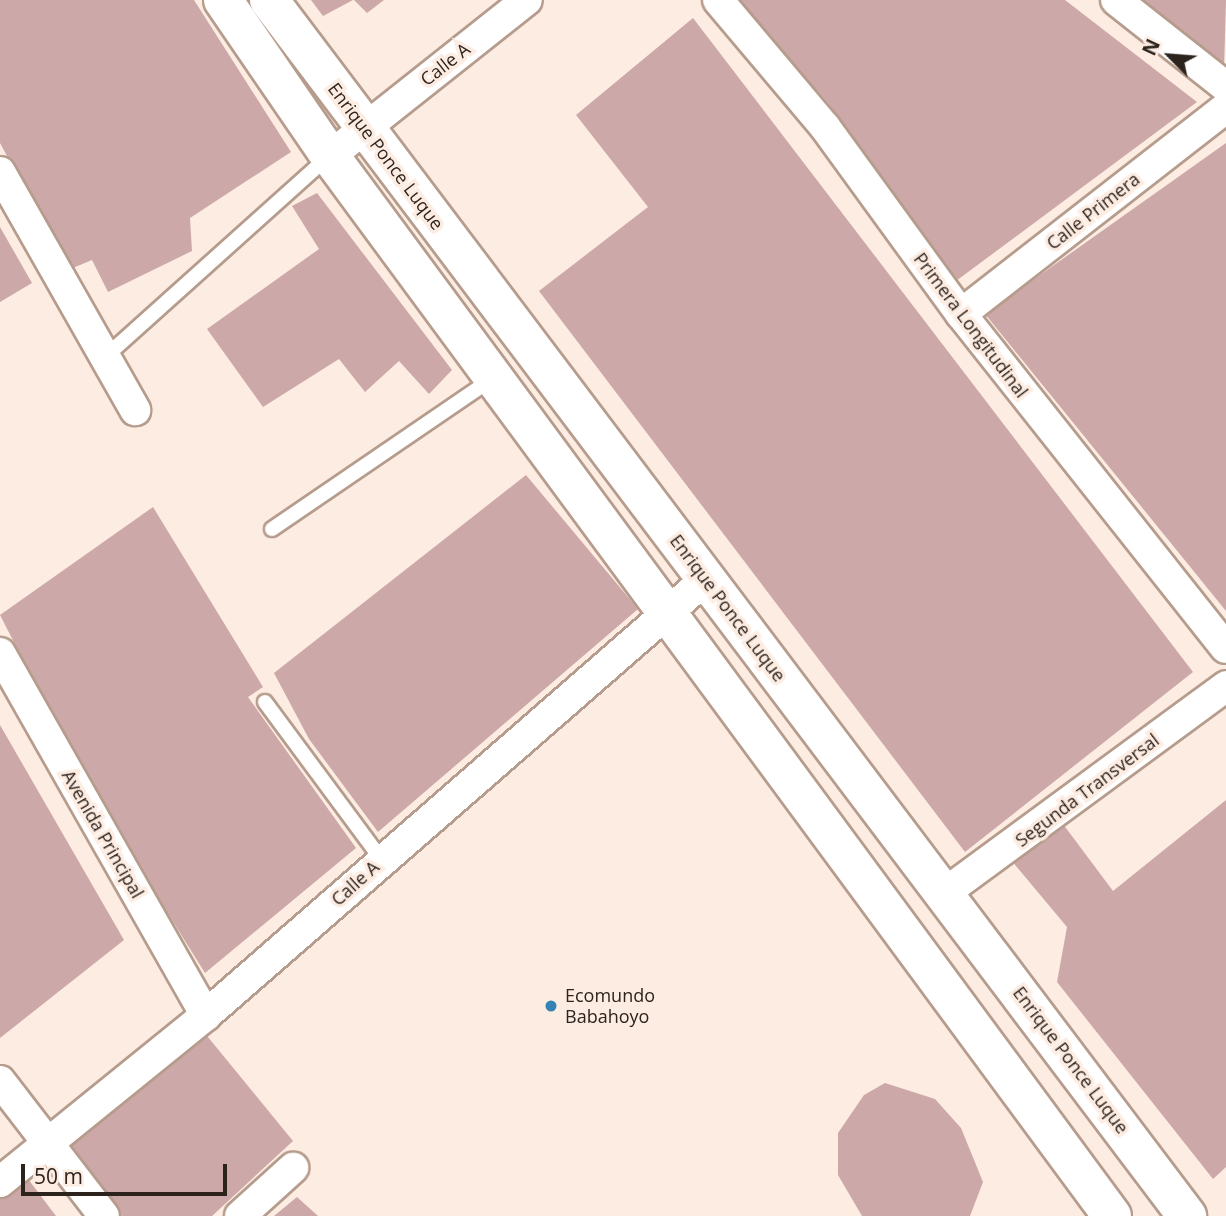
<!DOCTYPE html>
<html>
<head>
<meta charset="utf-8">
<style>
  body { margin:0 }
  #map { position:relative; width:1226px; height:1216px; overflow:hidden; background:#fdece2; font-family:"Open Sans",sans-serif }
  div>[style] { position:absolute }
  .building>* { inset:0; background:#cca8a8 }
  .roads { filter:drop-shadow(2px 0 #b69c8c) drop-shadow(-2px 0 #b69c8c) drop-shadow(0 2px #b69c8c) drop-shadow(0 -2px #b69c8c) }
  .service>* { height:14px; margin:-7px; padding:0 7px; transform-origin:7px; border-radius:7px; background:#fff }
  .minor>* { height:30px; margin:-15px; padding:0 15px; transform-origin:15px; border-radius:15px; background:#fff }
  .primary>* { height:38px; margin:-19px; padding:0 19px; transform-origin:19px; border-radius:19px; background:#fff }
  .dots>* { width:19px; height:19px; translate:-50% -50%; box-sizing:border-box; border:4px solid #fdece2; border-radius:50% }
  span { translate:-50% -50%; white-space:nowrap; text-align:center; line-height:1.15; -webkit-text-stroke:7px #fdece2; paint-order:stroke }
  .street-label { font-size:18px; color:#2d231d }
  .poi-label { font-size:18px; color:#2d231d }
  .left { translate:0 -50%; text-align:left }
  .north { position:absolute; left:1135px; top:21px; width:70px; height:70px; -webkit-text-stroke:5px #fdece2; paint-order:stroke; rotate:295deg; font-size:19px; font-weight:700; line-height:28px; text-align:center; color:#2d231d }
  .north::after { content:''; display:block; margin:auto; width:24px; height:32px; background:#2d231d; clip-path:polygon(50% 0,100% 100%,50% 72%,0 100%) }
  .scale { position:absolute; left:21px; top:1164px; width:206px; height:32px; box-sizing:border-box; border:4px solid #2d231d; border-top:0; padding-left:9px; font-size:21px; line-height:24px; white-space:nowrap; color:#2d231d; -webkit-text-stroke:5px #fdece2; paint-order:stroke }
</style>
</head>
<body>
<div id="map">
  <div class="building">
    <i style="clip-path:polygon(0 0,194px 0,291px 152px,190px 218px,192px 251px,108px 292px,92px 260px,68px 270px,0 143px)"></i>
    <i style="clip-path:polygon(311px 0,353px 0,323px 16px)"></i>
    <i style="clip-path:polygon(354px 0,384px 0,367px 13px)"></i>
    <i style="clip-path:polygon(738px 0,1065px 0,1197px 102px,956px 281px,828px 103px)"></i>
    <i style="clip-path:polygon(1141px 0,1226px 0,1224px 69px)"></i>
    <i style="clip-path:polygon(693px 18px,1193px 672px,965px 852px,539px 291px,648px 207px,576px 115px)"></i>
    <i style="clip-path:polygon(1226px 143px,1226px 611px,985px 314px)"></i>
    <i style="clip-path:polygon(317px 193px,452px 370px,429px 394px,399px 361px,365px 392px,339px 359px,263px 407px,207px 329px,319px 249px,292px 206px)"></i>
    <i style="clip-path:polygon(0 227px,32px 283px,0 302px)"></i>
    <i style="clip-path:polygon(526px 475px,638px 609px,378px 832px,309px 739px,274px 673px)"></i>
    <i style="clip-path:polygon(153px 507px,263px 687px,248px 697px,356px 848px,205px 973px,85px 781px,0 615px)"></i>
    <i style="clip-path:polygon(0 725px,124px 940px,0 1038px)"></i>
    <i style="clip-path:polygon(1226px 800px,1226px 1167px,1213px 1179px,1057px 982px,1067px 927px,1011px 860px,1063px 824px,1113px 891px)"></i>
    <i style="clip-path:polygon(203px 1031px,293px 1141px,212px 1216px,121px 1216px,64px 1148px)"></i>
    <i style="clip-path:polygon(885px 1083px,935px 1099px,961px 1128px,983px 1182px,970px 1216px,862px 1216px,838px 1175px,838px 1133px,864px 1095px)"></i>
    <i style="clip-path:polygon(25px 1175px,56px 1216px,0 1216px,0 1196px)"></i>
    <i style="clip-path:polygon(297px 1197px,318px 1216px,274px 1216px)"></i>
  </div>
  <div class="roads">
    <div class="service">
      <i style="left:105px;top:357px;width:300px;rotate:-41.9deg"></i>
      <i style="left:272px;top:529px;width:268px;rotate:-34.3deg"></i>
      <i style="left:265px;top:702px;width:195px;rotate:53.5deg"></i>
    </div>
    <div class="minor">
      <i style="left:718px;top:0;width:166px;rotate:49.9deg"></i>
      <i style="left:825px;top:127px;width:231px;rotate:54deg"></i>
      <i style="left:961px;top:314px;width:426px;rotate:51.6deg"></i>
      <i style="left:1116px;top:0;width:140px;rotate:38.3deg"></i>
      <i style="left:330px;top:156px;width:251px;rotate:-38.4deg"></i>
      <i style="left:0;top:172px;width:274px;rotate:60.4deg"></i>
      <i style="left:961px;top:314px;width:336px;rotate:-37.9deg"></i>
      <i style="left:0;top:653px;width:417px;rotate:60.4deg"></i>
      <i style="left:946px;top:892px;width:348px;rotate:-36.3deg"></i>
      <i style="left:0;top:1081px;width:170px;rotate:52.4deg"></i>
      <i style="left:0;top:1182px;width:265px;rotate:-39deg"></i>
      <i style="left:206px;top:1015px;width:663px;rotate:-41.09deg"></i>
      <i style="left:240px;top:1216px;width:72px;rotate:-42.2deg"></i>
    </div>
    <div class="primary">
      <i style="left:223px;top:0;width:189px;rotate:55.6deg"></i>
      <i style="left:330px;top:156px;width:1317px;rotate:53.58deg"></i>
      <i style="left:269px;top:0;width:1524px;rotate:52.95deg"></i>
    </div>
  </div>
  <div class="dots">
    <i style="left:551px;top:1006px;background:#3582b5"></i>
  </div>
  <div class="street-label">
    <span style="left:445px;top:64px;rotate:-38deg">Calle A</span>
    <span style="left:386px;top:156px;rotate:53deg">Enrique Ponce Luque</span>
    <span style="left:1093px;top:211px;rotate:-38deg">Calle Primera</span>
    <span style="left:971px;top:325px;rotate:53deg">Primera Longitudinal</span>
    <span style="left:728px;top:608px;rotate:53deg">Enrique Ponce Luque</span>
    <span style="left:1087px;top:790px;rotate:-37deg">Segunda Transversal</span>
    <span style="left:103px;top:834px;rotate:60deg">Avenida Principal</span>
    <span style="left:355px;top:883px;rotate:-42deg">Calle A</span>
    <span style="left:1071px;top:1060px;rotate:53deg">Enrique Ponce Luque</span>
  </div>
  <div class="poi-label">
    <span class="left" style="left:565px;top:1006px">Ecomundo<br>Babahoyo</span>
  </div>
  <div class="north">N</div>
  <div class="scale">50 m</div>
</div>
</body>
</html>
